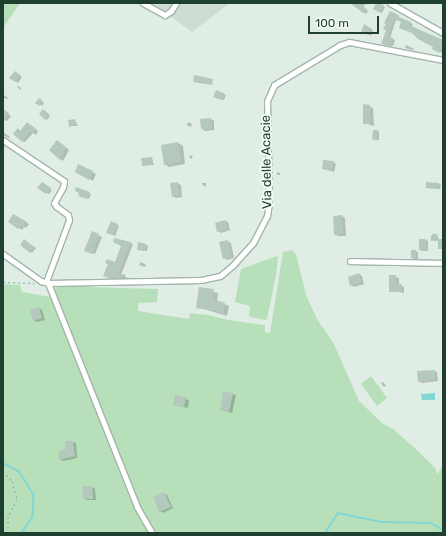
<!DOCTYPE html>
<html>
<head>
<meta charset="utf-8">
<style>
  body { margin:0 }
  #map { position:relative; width:446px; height:536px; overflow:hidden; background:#e0ede5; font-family:Rubik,sans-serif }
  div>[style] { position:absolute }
  .built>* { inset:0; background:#ceddd3 }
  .green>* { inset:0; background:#b7e0ba }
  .water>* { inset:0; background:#82d7d4 }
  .shadow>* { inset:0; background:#0003 }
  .stream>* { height:1.5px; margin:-0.75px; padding:0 0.75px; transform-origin:0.75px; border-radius:0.75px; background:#82d7d4 }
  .building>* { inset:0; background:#b5c8bd }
  .path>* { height:1px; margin-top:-0.5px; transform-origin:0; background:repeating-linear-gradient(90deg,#7db398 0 2px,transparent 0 5px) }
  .roads { filter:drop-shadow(1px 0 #a2b5ab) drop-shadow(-1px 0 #a2b5ab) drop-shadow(0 1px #a2b5ab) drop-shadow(0 -1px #a2b5ab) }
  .minor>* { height:5px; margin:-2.5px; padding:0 2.5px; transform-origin:2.5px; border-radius:2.5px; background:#fff }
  span { translate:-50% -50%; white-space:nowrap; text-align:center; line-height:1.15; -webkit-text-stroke:4px #f1f9f3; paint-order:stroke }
  .street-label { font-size:13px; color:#1f3f30 }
  .frame { position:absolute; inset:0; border:4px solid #1f3f30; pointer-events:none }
  .scale { position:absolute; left:308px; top:16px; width:71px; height:18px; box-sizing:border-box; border:2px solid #1f3f30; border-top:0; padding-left:5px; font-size:12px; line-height:14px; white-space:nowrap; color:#1f3f30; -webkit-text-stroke:3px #f1f9f3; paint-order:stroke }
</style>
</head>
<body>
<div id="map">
  <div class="built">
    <i style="clip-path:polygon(152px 3px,230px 3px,192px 32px)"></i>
  </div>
  <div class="green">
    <i style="clip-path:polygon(3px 3px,20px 3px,3px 28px)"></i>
    <i style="clip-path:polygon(292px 250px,296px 254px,306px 295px,317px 319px,334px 344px,359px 401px,382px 423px,393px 429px,418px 451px,435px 468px,437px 474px,443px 466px,443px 533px,3px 533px,3px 284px,20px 285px,22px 292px,58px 298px,54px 286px,158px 289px,157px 302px,138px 303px,138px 311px,189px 319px,190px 313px,208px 315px,228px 320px,264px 325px,265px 326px,265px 332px,270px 333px,283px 252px)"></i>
    <i style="clip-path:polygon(277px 256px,278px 258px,276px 275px,267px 319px,265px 320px,249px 317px,250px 306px,235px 302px,241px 269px)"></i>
    <i style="clip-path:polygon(371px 376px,387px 398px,377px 406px,361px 384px)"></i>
  </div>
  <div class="water">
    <i style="clip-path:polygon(435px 393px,435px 400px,422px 400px,421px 394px)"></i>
  </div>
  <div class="shadow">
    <i style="clip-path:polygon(355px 3px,368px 3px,363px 6px,368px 11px,366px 14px,363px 12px)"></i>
    <i style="clip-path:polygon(377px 3px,385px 7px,382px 13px,374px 9px)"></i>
    <i style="clip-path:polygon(397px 14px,399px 16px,398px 18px,413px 24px,411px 27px,443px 42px,442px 53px,413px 33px,402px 22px,396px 20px,390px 38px,395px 40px,393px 46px,384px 45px,387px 30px)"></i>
    <i style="clip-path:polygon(365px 25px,373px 30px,371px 36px,364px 33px)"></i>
    <i style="clip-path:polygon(406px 45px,414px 49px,413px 50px,405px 48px)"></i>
    <i style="clip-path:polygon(15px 72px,22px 77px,18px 83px,11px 78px)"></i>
    <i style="clip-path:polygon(18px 86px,21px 88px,20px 90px,17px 87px)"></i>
    <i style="clip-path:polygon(216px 92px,226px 95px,224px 100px,216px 98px)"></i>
    <i style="clip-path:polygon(4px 95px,8px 98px,7px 99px,3px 97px)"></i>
    <i style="clip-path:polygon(39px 99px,44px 103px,42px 106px,37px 102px)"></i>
    <i style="clip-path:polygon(364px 105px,373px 108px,374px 126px,364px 123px)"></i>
    <i style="clip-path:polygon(3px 110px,11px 116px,7px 121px,3px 120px)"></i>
    <i style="clip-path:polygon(45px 112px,50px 116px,47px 120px,46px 119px)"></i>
    <i style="clip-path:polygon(211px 119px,214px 121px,214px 130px,205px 131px,202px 129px)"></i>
    <i style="clip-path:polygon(75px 120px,78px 126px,70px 126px,69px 121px)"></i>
    <i style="clip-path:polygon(188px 122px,192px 124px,191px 127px,187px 125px)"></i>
    <i style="clip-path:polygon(31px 125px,38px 131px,36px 135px,33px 133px,25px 142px,22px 141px,18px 130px,21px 131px)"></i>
    <i style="clip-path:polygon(377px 131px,379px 132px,379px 140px,375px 140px,373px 139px)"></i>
    <i style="clip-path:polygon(3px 132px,10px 137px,9px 138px,3px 135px)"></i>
    <i style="clip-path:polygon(60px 143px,69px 150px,63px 161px,60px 159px)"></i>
    <i style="clip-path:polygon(178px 143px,183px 146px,185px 164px,169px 167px,165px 164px,162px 146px)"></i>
    <i style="clip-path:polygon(191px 155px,193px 157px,191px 159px,189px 156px)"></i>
    <i style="clip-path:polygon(152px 158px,154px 165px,143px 165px)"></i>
    <i style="clip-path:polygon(333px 162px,336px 164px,334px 172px,323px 168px)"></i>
    <i style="clip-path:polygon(79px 165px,96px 174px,93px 181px,76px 171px)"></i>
    <i style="clip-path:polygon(277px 172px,280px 173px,280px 175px,277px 175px)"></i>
    <i style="clip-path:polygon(42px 183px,52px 190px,49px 194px,39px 188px)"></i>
    <i style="clip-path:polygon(177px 183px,181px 185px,182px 197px,176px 198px,173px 196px)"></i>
    <i style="clip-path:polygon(202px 183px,206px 183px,206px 186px,203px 186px)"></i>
    <i style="clip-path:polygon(439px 184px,441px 185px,440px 189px,427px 188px)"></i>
    <i style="clip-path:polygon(80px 193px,91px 194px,89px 199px,81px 196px)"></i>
    <i style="clip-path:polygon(14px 216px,29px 224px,26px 228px,24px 227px,22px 230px,9px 221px)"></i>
    <i style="clip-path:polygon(342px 216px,345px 218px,346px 236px,338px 236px,335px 234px)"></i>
    <i style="clip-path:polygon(225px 221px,228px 222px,230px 230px,221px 233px,218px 231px)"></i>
    <i style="clip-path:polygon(117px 225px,119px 226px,115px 236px,109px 233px)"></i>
    <i style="clip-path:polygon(93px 233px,102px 237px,95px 254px,89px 252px)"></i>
    <i style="clip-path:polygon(437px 235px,439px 240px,443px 240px,443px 249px,439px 248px,439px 241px,432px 240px)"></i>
    <i style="clip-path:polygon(115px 239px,133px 244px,121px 275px,124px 275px,127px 278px,113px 279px,107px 277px,115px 263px,122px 246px)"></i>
    <i style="clip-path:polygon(426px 240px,428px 241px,428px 251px,422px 251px,420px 250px)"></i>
    <i style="clip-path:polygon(25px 241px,36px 248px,32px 253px,31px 252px)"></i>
    <i style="clip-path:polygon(227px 241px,231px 243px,234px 258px,227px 260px,224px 258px)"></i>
    <i style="clip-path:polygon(146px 245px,148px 246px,147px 251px,140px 250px)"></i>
    <i style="clip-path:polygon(416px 251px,418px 252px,418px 259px,414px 259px,412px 258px)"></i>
    <i style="clip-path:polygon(141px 262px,146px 265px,145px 267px,139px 265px)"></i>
    <i style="clip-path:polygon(359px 274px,362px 276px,364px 284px,354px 287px,351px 285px)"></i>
    <i style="clip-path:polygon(390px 276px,399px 278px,399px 285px,404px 287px,404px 293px,390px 291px)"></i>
    <i style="clip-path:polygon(199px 288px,218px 293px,217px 301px,229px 306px,227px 316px,197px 307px)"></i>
    <i style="clip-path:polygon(39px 308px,42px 310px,45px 320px,37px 322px,34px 320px)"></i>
    <i style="clip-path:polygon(434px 371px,437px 372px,438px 381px,422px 383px,419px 381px)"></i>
    <i style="clip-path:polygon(383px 382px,386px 386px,384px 387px,381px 383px)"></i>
    <i style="clip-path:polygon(232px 394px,236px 395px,232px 413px,221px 410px)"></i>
    <i style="clip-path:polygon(175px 397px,189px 400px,188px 408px,174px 405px)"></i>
    <i style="clip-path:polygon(66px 442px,73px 442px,76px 443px,77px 458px,63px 461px,60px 459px,66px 451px)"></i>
    <i style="clip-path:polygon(92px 487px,95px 489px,96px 500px,87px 500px,84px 498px)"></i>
    <i style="clip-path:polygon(164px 494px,167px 495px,173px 508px,163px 513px,160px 511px)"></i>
  </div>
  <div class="stream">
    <i style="left:3px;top:463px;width:18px;rotate:27deg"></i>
    <i style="left:19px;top:471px;width:28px;rotate:58deg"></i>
    <i style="left:34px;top:495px;width:22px;rotate:93deg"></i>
    <i style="left:33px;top:517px;width:19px;rotate:125deg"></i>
    <i style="left:325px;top:533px;width:24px;rotate:-57deg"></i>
    <i style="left:338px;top:513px;width:44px;rotate:11.8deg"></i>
    <i style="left:381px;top:522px;width:50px;rotate:1.1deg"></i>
    <i style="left:431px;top:523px;width:14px;rotate:30deg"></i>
  </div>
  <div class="building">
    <i style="clip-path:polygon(350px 3px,360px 3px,366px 9px,363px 13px)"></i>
    <i style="clip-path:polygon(376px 3px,384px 5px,380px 13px,373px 9px)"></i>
    <i style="clip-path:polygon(390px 11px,397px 14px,396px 16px,411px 22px,409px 25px,443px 40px,443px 45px,439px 53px,432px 49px,433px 47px,418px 39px,412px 33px,399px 28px,401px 22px,394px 19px,388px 36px,393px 38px,390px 46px,381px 44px,386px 30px,383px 29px,386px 24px,384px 23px)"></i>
    <i style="clip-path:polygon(364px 24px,372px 29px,369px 35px,361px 32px)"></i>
    <i style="clip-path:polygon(15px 71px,20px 75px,15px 82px,9px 78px)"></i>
    <i style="clip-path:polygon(194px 75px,213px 79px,212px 85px,193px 82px)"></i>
    <i style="clip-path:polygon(216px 90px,224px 93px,222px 100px,213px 97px)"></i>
    <i style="clip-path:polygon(39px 98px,43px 101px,39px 106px,35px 103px)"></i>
    <i style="clip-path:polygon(363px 104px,370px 105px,371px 124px,363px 124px)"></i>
    <i style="clip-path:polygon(3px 109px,9px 113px,3px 121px)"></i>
    <i style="clip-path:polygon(43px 109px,49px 114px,45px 120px,39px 114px)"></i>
    <i style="clip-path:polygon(211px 118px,212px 129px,201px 129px,200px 119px)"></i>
    <i style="clip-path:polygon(75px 119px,76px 125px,69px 127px,68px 120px)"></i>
    <i style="clip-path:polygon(27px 122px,36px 129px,32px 134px,30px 132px,22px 142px,13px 134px,18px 128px,20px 131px)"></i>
    <i style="clip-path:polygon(373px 130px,378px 130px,377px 140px,372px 139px)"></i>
    <i style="clip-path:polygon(57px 140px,66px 147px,60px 160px,49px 150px)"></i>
    <i style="clip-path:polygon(178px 142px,181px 162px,164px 165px,161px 145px)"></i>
    <i style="clip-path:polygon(152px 157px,153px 165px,142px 166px,141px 158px)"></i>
    <i style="clip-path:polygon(323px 160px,334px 161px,331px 171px,322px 169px)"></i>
    <i style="clip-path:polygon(78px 164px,93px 171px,89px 180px,75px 172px)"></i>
    <i style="clip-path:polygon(42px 182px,51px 188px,46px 194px,37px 188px)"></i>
    <i style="clip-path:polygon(178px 182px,179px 196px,172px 197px,170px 183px)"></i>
    <i style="clip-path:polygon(426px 182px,439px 183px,439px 189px,426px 188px)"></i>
    <i style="clip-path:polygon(76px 187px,90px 192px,87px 199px,78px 196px,79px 193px,75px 191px)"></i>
    <i style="clip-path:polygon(13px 214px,27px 222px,23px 227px,20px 226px,18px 229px,8px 222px)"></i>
    <i style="clip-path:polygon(342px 215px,343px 234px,334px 235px,333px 216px)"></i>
    <i style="clip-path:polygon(225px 220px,228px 229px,217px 232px,215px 223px)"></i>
    <i style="clip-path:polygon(111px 221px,118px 224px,113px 235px,106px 233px)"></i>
    <i style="clip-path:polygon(92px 231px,99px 234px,92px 254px,84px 251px)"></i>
    <i style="clip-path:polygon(433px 234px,437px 234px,437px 240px,431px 241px,431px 236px)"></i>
    <i style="clip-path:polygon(114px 238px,131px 242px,118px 275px,125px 274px,125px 277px,109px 278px,103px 276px,108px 264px,105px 263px,107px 259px,115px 262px,121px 246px,113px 242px)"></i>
    <i style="clip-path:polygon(24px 239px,34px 247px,30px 253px,20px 245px)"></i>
    <i style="clip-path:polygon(419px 239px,426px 239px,426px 250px,419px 250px)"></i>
    <i style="clip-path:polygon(438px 239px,443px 239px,443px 249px,438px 249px)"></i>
    <i style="clip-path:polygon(228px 240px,232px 257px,223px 259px,219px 242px)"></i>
    <i style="clip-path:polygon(138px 242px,146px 244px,145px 251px,137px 250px)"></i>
    <i style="clip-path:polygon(411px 250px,416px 250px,416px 258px,411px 258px)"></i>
    <i style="clip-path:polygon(359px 273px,361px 283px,350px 286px,348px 277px)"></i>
    <i style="clip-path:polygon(389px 275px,396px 275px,396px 284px,402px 284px,401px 292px,389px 292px)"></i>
    <i style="clip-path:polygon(199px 287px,214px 289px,213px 299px,225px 303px,223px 314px,216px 313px,216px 311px,196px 308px)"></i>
    <i style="clip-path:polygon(39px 307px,42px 318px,33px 321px,30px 310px)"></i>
    <i style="clip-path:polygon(435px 370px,435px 380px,418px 382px,417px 371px)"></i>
    <i style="clip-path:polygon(223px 391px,233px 393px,229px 412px,220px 410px)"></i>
    <i style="clip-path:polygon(175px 395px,186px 397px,184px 407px,173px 405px)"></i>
    <i style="clip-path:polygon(65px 441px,73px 441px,75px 456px,59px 460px,59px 451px,65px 450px)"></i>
    <i style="clip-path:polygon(82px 486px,92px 486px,93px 499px,83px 499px)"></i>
    <i style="clip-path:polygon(164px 492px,171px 507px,159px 512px,153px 497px)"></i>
  </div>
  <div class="path">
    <i style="left:3px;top:282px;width:31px;rotate:2deg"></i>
    <i style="left:3px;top:471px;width:13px;rotate:48deg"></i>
    <i style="left:12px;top:481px;width:19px;rotate:74deg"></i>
    <i style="left:17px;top:499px;width:20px;rotate:117deg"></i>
    <i style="left:8px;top:517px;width:16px;rotate:90deg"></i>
  </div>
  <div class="roads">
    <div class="minor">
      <i style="left:143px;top:3px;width:25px;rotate:29deg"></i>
      <i style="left:165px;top:15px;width:7px;rotate:-34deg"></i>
      <i style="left:171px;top:11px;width:9px;rotate:-58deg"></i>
      <i style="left:390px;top:3px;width:61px;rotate:29.5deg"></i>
      <i style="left:3px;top:140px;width:73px;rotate:33.9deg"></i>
      <i style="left:64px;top:181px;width:6px;rotate:99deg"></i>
      <i style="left:63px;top:187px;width:18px;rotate:119deg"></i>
      <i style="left:54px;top:203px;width:4px;rotate:56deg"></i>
      <i style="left:56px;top:206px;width:15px;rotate:37deg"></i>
      <i style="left:68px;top:215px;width:5px;rotate:79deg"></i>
      <i style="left:69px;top:220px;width:66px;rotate:110.4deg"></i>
      <i style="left:3px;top:254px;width:47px;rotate:35.4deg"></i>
      <i style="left:41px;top:281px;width:7px;rotate:16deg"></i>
      <i style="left:48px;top:283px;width:153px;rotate:-1.1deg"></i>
      <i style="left:201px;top:280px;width:19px;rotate:-12deg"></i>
      <i style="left:220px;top:276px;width:17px;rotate:-40deg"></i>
      <i style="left:233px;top:265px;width:30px;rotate:-48deg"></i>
      <i style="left:253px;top:243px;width:30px;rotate:-63deg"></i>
      <i style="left:267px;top:216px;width:13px;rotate:-81deg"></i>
      <i style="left:269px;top:203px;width:102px;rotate:-91.1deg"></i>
      <i style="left:267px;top:101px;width:17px;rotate:-66deg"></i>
      <i style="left:274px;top:85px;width:77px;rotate:-31.2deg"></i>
      <i style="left:340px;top:45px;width:9px;rotate:-18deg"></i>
      <i style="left:349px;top:42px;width:96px;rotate:10.8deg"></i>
      <i style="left:350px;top:261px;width:93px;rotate:1.2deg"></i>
      <i style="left:48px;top:283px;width:241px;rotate:68.3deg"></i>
      <i style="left:137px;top:507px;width:30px;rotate:60deg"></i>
    </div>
  </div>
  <div class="street-label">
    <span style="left:267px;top:162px;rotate:-91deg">Via delle Acacie</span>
  </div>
  <div class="frame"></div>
  <div class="scale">100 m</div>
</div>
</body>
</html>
